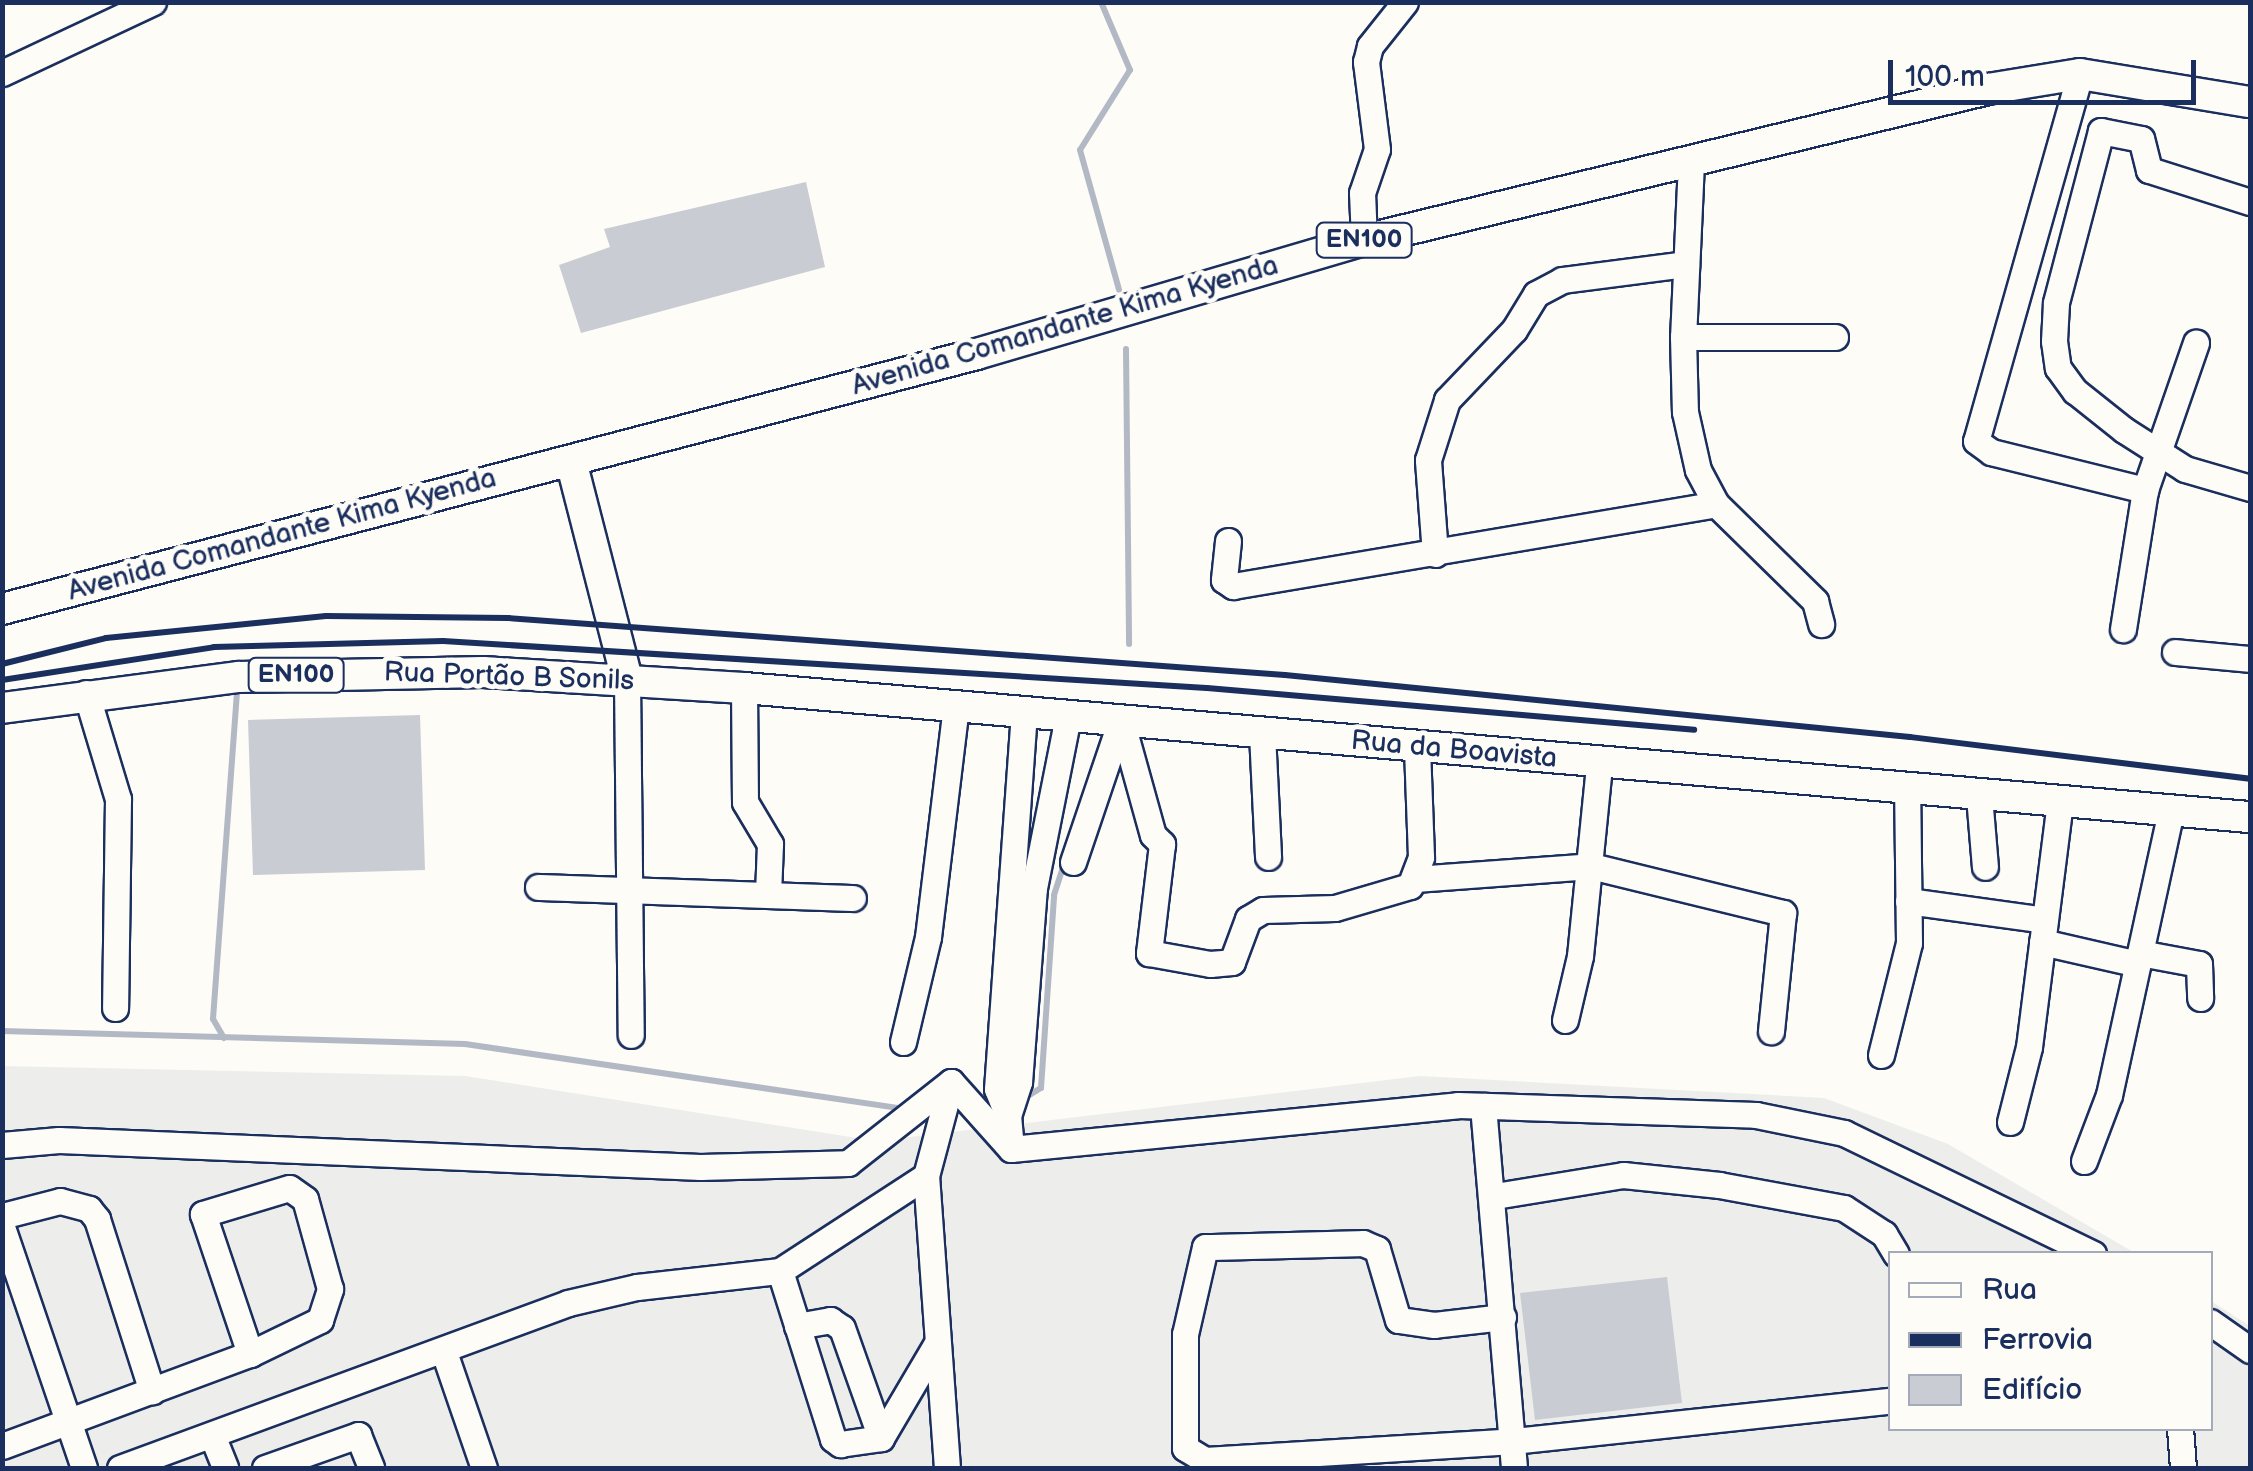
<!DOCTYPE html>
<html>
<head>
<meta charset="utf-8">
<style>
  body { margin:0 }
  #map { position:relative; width:2253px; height:1471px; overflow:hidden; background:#fdfcf7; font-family:"Balsamiq Sans",sans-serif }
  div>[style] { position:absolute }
  .built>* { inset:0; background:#edeeec }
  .stream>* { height:6px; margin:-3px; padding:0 3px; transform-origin:3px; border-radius:3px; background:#b3b8c5 }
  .building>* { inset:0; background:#c9ccd3 }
  .roads { filter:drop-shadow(2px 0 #1b2f5e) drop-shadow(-2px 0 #1b2f5e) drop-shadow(0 2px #1b2f5e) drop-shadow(0 -2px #1b2f5e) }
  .minor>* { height:25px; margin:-12.5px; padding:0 12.5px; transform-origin:12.5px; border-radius:12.5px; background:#fdfcf7 }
  .major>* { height:30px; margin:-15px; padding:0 15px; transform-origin:15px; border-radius:15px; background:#fdfcf7 }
  .rail>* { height:6px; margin:-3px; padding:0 3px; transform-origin:3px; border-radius:3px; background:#1b2f5e }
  span { translate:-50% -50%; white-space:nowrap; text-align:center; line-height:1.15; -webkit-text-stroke:10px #fdfcf7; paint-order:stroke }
  .shield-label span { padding:2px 8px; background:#fdfcf7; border:2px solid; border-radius:8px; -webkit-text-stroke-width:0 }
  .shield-label { font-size:25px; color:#1b2f5e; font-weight:700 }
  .street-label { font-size:28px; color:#1b2f5e }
  .frame { position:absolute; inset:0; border:5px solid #1b2f5e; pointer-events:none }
  .legend { position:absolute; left:1888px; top:1251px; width:325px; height:180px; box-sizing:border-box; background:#fdfcf7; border:2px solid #a3aaba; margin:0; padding:12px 18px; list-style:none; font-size:30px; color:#1b2f5e }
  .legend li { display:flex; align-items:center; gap:20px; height:50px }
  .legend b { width:50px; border:2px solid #a3aaba }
  .scale { position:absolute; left:1888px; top:60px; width:308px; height:45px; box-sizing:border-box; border:5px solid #1b2f5e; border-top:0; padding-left:12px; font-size:30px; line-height:35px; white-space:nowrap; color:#1b2f5e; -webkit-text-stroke:8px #fdfcf7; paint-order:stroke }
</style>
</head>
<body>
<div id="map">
  <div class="built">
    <i style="clip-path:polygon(3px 1066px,465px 1076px,876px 1141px,1420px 1076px,1824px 1098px,1948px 1144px,2135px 1253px,1890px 1254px,1890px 1428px,2210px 1428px,2211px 1301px,2250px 1326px,2250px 1468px,3px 1468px)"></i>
  </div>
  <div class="stream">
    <i style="left:1101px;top:2px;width:74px;rotate:66.9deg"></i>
    <i style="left:1130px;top:70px;width:94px;rotate:122deg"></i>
    <i style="left:1080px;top:150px;width:145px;rotate:74.4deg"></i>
    <i style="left:1126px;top:349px;width:295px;rotate:89.4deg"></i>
    <i style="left:2px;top:1031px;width:463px;rotate:1.6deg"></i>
    <i style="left:465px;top:1044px;width:444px;rotate:8.4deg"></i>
    <i style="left:224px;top:1038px;width:22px;rotate:-120deg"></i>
    <i style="left:213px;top:1019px;width:331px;rotate:-85.8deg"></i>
    <i style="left:1028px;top:1096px;width:15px;rotate:-32deg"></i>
    <i style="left:1041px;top:1088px;width:193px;rotate:-86.1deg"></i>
    <i style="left:1054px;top:895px;width:35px;rotate:-72deg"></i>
  </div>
  <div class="building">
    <i style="clip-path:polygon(806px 182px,825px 267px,581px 333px,559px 265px,610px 247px,604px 229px)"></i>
    <i style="clip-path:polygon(420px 715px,425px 870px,253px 875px,248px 720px)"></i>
    <i style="clip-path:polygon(1667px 1277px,1682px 1403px,1535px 1420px,1520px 1293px)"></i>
  </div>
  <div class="roads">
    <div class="minor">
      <i style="left:2px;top:73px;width:167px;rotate:-25.2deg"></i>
      <i style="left:2080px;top:74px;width:381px;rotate:105.8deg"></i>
      <i style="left:1976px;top:441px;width:19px;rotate:36deg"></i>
      <i style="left:1991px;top:452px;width:159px;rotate:13.9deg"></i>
      <i style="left:2145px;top:490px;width:141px;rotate:99deg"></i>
      <i style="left:1691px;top:162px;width:175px;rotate:92.6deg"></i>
      <i style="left:1683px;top:337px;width:75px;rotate:88.5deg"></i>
      <i style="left:1685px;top:412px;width:59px;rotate:77.4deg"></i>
      <i style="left:1698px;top:470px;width:38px;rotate:62deg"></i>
      <i style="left:1716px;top:504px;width:139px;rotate:44.4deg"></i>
      <i style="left:1815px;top:601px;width:24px;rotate:75deg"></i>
      <i style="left:2250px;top:202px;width:106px;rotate:-162.4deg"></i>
      <i style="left:2149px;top:170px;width:32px;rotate:-104deg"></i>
      <i style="left:2141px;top:139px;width:41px;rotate:-168.7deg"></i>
      <i style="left:2101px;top:131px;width:178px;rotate:104.7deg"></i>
      <i style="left:2056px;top:303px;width:38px;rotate:93deg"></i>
      <i style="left:2054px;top:341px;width:27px;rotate:82deg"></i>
      <i style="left:2058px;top:368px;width:29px;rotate:54deg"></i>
      <i style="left:2075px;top:391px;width:63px;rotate:38.5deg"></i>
      <i style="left:2124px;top:430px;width:72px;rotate:32.6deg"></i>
      <i style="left:2185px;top:469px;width:68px;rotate:16.3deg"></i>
      <i style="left:1364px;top:240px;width:47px;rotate:-92.4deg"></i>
      <i style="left:1362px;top:193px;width:46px;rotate:-71.2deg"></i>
      <i style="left:1377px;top:149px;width:88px;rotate:-97.2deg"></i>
      <i style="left:1366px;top:62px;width:16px;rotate:-76deg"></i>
      <i style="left:1370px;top:46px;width:56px;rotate:-51.5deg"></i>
      <i style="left:1683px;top:337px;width:152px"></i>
      <i style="left:2145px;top:490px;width:156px;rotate:-70.9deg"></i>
      <i style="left:1228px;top:541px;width:39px;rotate:96deg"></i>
      <i style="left:1224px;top:580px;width:11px;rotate:34deg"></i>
      <i style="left:1233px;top:586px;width:490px;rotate:-9.6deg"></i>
      <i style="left:1435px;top:554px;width:94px;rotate:-94.3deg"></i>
      <i style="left:1428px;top:460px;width:63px;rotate:-72.4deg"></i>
      <i style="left:1447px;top:400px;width:97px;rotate:-46.3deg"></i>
      <i style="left:1514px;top:330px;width:42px;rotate:-58.6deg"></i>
      <i style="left:1536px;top:294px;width:30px;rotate:-28deg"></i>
      <i style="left:1562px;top:280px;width:125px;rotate:-7.4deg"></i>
      <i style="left:2175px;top:652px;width:75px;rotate:5.3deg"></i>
      <i style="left:627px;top:679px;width:356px;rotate:89.4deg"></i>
      <i style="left:744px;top:688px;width:114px;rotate:89.5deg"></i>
      <i style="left:745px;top:802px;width:49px;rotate:59.2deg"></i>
      <i style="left:770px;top:844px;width:50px;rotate:92.3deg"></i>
      <i style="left:86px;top:693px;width:111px;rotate:73.2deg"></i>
      <i style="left:118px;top:799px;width:209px;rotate:90.8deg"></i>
      <i style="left:1121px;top:720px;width:119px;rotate:74.5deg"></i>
      <i style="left:1153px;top:835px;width:13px;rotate:45deg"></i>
      <i style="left:1162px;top:844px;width:110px;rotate:96.8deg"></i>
      <i style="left:1149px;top:953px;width:62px;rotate:10.2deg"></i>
      <i style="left:1210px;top:964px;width:22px;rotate:-5deg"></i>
      <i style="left:1232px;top:962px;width:46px;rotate:-69.6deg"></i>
      <i style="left:1248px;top:919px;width:17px;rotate:-31deg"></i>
      <i style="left:1263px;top:910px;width:72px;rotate:-1.6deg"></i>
      <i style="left:1335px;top:908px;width:78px;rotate:-16.3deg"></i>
      <i style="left:1410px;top:886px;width:31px;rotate:-69deg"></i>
      <i style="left:1421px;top:857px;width:111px;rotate:-92.1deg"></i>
      <i style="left:1262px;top:733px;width:124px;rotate:87.2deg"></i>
      <i style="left:1979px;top:796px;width:71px;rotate:85.2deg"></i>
      <i style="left:1073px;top:862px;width:150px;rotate:-71.3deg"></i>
      <i style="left:1415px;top:879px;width:176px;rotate:-4.2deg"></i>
      <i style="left:1591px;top:866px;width:198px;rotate:13.8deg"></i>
      <i style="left:1783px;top:913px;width:119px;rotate:95.8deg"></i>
      <i style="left:538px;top:887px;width:315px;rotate:2deg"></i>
      <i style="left:1908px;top:901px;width:138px;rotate:7.9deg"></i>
      <i style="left:2042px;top:942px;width:98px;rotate:12.9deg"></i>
      <i style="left:2140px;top:953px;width:60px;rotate:10.6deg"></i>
      <i style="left:2199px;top:964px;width:34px;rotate:88deg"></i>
      <i style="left:1565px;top:1020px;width:66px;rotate:-76.8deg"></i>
      <i style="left:1580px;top:956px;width:193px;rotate:-84.3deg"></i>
      <i style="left:903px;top:1042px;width:108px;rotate:-76.6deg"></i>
      <i style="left:928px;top:937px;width:233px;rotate:-83.1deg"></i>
      <i style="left:1881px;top:1055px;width:115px;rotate:-76deg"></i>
      <i style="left:1909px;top:943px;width:156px;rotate:-90.7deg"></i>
      <i style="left:1483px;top:1106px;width:363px;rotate:85.1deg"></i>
      <i style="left:1008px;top:1116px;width:36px;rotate:-72deg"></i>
      <i style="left:1019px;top:1082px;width:195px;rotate:-85.6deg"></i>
      <i style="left:1034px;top:888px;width:175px;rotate:-78.8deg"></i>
      <i style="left:2010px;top:1122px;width:77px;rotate:-75.8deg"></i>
      <i style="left:2029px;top:1047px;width:246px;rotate:-82.8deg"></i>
      <i style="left:2px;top:1145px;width:57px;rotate:-5deg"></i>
      <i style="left:59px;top:1140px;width:642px;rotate:2.41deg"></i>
      <i style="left:700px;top:1167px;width:148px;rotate:-1.5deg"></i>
      <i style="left:848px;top:1163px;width:131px;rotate:-38.2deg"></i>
      <i style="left:951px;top:1082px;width:90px;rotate:48.2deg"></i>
      <i style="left:1011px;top:1149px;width:449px;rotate:-5.6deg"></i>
      <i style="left:1458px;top:1105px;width:298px;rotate:1.9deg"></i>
      <i style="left:1756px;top:1115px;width:90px;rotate:11.6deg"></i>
      <i style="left:1844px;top:1133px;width:277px;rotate:25.9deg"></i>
      <i style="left:1011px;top:1149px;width:33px;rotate:-95deg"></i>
      <i style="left:1008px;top:1116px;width:29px;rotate:-112deg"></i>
      <i style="left:997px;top:1089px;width:378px;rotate:-85.9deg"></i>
      <i style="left:2084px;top:1161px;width:71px;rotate:-69.3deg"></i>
      <i style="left:2109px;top:1095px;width:287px;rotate:-77.7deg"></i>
      <i style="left:1495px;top:1196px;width:130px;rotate:-9.3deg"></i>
      <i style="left:1623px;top:1175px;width:97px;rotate:5.9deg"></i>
      <i style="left:1719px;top:1185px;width:127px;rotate:10.4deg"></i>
      <i style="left:1844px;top:1208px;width:48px;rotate:33deg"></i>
      <i style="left:1884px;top:1234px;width:23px;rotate:59deg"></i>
      <i style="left:2px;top:1216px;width:60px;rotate:-14.5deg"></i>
      <i style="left:60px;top:1201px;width:30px;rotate:15deg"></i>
      <i style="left:89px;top:1209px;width:13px;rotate:51deg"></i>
      <i style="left:97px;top:1219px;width:181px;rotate:72.3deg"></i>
      <i style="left:2px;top:1227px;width:255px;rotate:71.2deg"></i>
      <i style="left:780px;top:1271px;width:176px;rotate:72.5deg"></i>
      <i style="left:833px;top:1439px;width:9px;rotate:36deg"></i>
      <i style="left:840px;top:1444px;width:41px;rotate:-8.3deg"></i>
      <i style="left:881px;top:1438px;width:110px;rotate:-59.5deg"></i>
      <i style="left:1503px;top:1317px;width:69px;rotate:173.4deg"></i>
      <i style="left:1434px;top:1325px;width:36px;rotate:-172deg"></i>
      <i style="left:1398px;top:1320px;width:74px;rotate:-106.5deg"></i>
      <i style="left:1377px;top:1249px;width:15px;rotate:-157deg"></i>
      <i style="left:1363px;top:1243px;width:158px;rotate:178.5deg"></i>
      <i style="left:1205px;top:1247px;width:89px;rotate:102.9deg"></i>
      <i style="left:1185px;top:1334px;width:114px;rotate:90deg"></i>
      <i style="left:1185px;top:1448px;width:23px;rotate:31deg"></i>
      <i style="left:1205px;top:1460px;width:309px;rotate:-3.5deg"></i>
      <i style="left:1513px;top:1441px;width:379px;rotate:-6.1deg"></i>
      <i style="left:2210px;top:1322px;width:49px;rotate:35deg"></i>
      <i style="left:797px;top:1326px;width:34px;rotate:-10deg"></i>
      <i style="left:830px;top:1320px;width:14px;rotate:34deg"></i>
      <i style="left:842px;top:1328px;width:117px;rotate:70.5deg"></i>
      <i style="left:444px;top:1352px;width:123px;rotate:71deg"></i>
      <i style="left:2180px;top:1428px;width:40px;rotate:85.7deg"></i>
      <i style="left:212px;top:1435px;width:35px;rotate:68deg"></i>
      <i style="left:2px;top:1446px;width:265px;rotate:-20.4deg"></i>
      <i style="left:250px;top:1354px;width:78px;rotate:-25.9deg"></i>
      <i style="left:320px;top:1320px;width:33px;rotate:-72deg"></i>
      <i style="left:330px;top:1289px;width:93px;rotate:-105.5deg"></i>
      <i style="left:305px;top:1199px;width:19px;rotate:-145deg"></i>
      <i style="left:289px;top:1188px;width:90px;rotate:163.2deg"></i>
      <i style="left:203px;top:1214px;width:148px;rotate:71.4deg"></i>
      <i style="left:120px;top:1468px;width:477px;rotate:-20.2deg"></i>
      <i style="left:568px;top:1303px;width:71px;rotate:-13.1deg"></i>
      <i style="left:637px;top:1287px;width:144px;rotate:-6.4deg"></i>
      <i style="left:780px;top:1271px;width:174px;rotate:-33.1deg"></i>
      <i style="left:265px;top:1468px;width:99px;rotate:-19.5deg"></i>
      <i style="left:358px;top:1435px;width:35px;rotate:68deg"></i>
      <i style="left:947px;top:1468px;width:293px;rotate:-94.1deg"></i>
      <i style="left:926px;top:1176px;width:97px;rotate:-75.1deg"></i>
    </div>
    <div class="major">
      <i style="left:571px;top:461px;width:225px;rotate:75.6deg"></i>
      <i style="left:2px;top:609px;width:1008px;rotate:-14.66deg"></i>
      <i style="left:977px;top:354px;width:403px;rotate:-16.4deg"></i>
      <i style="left:1364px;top:240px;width:642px;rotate:-13.6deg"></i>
      <i style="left:1988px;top:89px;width:93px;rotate:-9.3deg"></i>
      <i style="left:2080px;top:74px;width:172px;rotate:9.4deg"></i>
      <i style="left:2px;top:708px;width:239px;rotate:-7.5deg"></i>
      <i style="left:239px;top:677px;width:244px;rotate:-1.2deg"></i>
      <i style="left:483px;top:672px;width:261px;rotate:3.5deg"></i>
      <i style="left:744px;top:688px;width:1512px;rotate:4.9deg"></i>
    </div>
  </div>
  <div class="rail">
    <i style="left:2px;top:664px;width:107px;rotate:-14deg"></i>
    <i style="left:106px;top:638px;width:221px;rotate:-5.7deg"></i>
    <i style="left:326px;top:616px;width:182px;rotate:0.6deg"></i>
    <i style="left:508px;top:618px;width:779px;rotate:4.2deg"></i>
    <i style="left:1285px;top:675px;width:628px;rotate:5.67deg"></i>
    <i style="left:1910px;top:737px;width:343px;rotate:7deg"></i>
    <i style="left:2px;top:680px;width:215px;rotate:-8.8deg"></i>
    <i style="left:214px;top:647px;width:229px;rotate:-1.5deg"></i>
    <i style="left:443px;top:641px;width:765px;rotate:3.52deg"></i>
    <i style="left:1207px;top:688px;width:489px;rotate:4.9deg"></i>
  </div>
  <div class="shield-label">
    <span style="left:1364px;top:240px">EN100</span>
    <span style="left:296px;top:675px">EN100</span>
  </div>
  <div class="street-label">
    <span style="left:1065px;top:326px;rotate:-16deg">Avenida Comandante Kima Kyenda</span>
    <span style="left:282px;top:535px;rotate:-15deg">Avenida Comandante Kima Kyenda</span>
    <span style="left:509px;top:677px;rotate:2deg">Rua Portão B Sonils</span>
    <span style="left:1454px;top:750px;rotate:5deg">Rua da Boavista</span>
  </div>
  <div class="frame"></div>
  <ul class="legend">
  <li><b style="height:12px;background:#fdfcf7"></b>Rua</li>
  <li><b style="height:12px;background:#1b2f5e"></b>Ferrovia</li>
  <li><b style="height:28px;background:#c9ccd3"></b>Edifício</li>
  </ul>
  <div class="scale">100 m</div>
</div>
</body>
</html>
